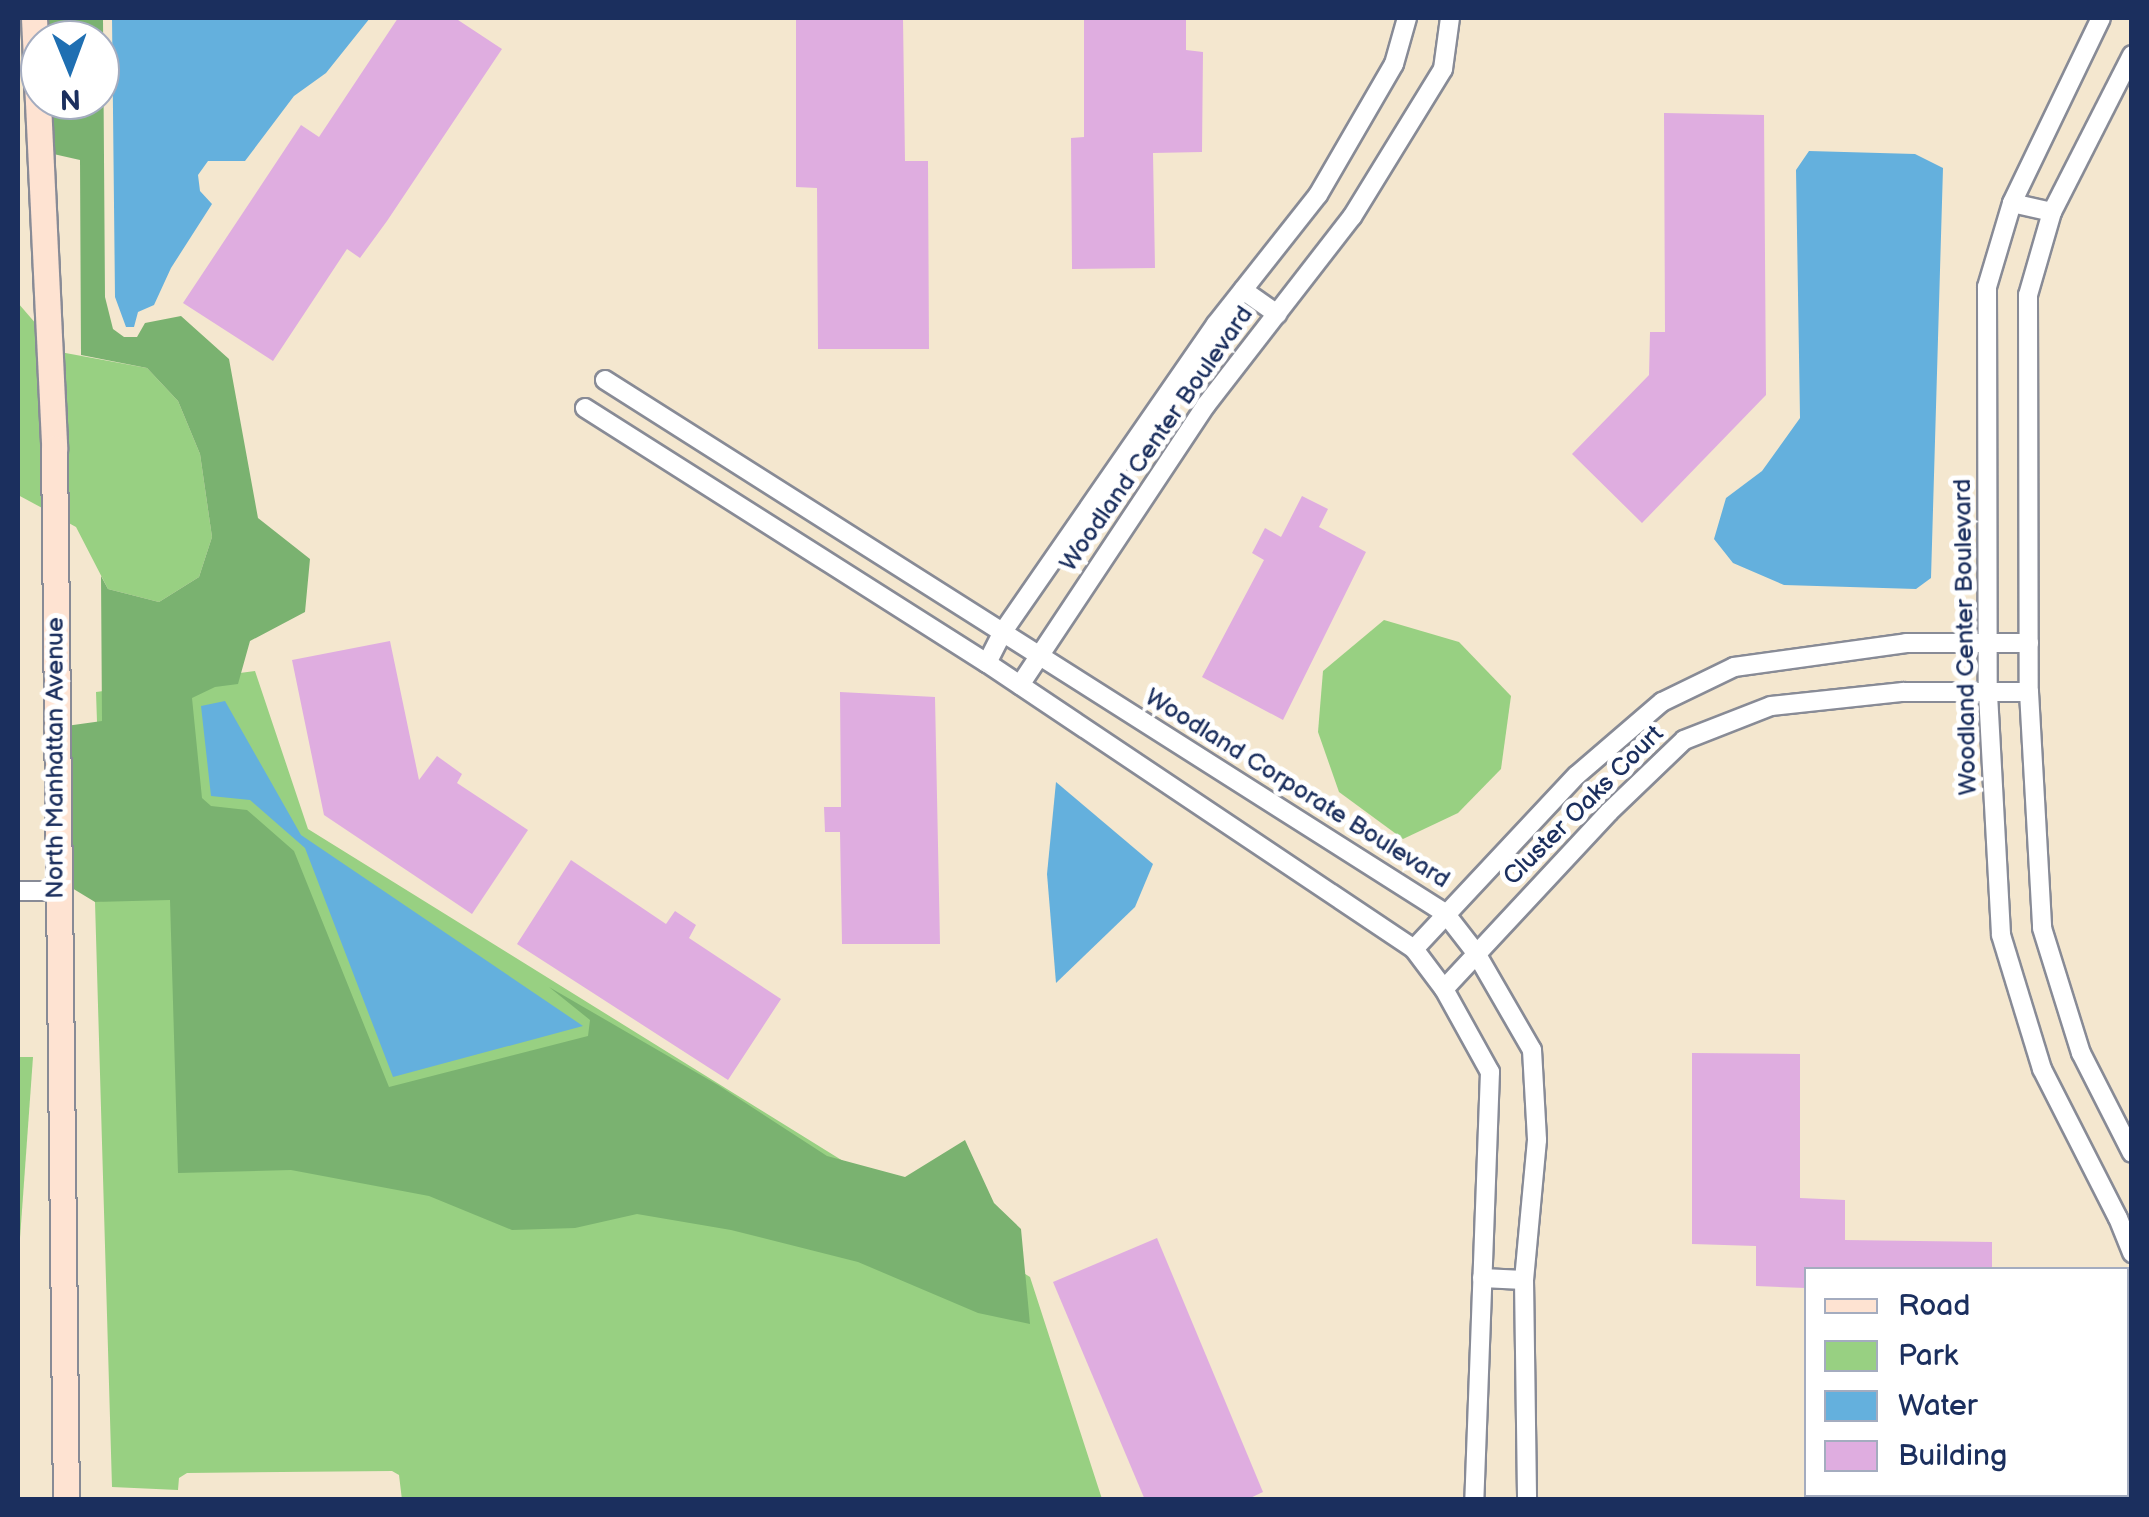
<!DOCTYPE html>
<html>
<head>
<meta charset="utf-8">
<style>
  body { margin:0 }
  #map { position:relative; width:2149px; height:1517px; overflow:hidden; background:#f4e7cf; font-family:"Balsamiq Sans",sans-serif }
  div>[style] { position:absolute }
  .green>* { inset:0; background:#98d082 }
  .forest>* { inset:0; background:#7ab270 }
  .water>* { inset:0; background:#64b0dd }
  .building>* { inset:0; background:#dfade0 }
  .roads { filter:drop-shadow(2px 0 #888b96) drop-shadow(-2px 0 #888b96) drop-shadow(0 2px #888b96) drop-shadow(0 -2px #888b96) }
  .street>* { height:18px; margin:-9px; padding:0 9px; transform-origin:9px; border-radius:9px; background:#fff }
  .secondary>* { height:25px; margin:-12.5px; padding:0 12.5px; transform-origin:12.5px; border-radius:12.5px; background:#fee3d2 }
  span { translate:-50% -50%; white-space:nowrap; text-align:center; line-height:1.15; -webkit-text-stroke:10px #fff; paint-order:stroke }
  .street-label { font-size:25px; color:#1b2f5e }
  .frame { position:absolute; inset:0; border:20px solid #1b2f5e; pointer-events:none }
  .legend { position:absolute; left:1804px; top:1267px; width:325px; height:230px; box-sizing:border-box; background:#fff; border:2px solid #a4acbf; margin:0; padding:12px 18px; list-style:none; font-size:30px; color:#1b2f5e }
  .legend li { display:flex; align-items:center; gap:20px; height:50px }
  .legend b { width:50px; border:2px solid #a4acbf }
  .north { position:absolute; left:20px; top:20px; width:100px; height:100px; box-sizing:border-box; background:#fff; border:2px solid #a4acbf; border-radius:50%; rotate:179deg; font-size:28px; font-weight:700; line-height:40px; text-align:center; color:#1b2f5e }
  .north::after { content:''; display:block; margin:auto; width:35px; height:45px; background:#1f6fb2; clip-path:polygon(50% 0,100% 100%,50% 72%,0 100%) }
</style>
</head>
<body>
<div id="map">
  <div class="green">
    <i style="clip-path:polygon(18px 303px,37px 325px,44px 509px,18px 495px)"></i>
    <i style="clip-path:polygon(60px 352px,147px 368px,178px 401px,200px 454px,212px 537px,199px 577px,159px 602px,108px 589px,76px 527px,65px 521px)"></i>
    <i style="clip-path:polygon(1384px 620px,1459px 642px,1511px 696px,1501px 769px,1458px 813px,1403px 839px,1339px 792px,1318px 732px,1323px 671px)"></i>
    <i style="clip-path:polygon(255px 671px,308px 829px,1030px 1277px,1102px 1499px,402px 1500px,399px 1475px,392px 1471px,187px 1473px,179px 1478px,178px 1490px,112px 1487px,95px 902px,103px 901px,96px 692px)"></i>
    <i style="clip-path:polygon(18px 1057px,33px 1057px,18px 1266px)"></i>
  </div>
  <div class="forest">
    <i style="clip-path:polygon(45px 18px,103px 18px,105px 297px,113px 329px,124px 337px,137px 337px,145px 323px,181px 316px,229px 359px,258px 518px,310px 559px,305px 612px,250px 641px,238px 684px,215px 687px,192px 698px,202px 798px,211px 806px,247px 810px,294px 851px,389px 1087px,588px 1036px,590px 1020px,549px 987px,718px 1085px,827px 1156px,905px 1177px,965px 1140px,994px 1203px,1021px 1229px,1030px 1324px,978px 1313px,858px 1262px,731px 1230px,637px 1214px,575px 1228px,512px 1230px,429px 1196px,291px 1170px,178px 1173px,170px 900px,95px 902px,67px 885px,66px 726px,102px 721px,101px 576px,108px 589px,159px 602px,199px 577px,212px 537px,200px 454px,178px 401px,147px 368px,81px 355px,80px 160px,49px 153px,46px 100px,100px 100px,100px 40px,45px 40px)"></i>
  </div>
  <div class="water">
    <i style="clip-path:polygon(112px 18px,370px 18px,326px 73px,294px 96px,245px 161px,208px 161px,198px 175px,200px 191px,212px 204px,171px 268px,154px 305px,138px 312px,134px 327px,126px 327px,115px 297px)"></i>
    <i style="clip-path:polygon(1809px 151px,1915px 154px,1943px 168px,1931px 578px,1916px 589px,1784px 585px,1733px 563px,1714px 539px,1726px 498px,1762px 471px,1800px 418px,1796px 170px)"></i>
    <i style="clip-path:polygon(225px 701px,301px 835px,583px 1026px,393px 1077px,305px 848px,250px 800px,211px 796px,201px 706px)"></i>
    <i style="clip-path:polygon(1056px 782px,1153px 864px,1135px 907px,1056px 983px,1047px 874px)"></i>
  </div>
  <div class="building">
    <i style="clip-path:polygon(398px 18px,455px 18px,502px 49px,387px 221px,360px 258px,347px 249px,273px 361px,183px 303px,301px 125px,319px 137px)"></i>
    <i style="clip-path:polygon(796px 18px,903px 18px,905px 161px,928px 161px,929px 349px,818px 349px,817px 188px,796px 187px)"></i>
    <i style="clip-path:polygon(1084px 18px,1186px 18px,1186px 50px,1203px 52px,1202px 152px,1153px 153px,1155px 268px,1072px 269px,1071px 138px,1084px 137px)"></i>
    <i style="clip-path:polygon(1664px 113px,1764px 115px,1766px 395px,1642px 523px,1572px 454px,1649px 375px,1650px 332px,1665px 332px)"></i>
    <i style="clip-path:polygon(1302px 496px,1328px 509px,1319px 527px,1366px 552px,1283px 720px,1202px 677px,1264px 560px,1252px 553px,1265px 528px,1281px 537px)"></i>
    <i style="clip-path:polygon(390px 641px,419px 780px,437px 756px,462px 774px,457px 783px,528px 830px,472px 914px,324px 815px,292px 660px)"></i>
    <i style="clip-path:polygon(840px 692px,935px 697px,940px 944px,842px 944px,840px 832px,825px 832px,824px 807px,841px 807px)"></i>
    <i style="clip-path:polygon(571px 860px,666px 924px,675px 911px,696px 925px,689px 938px,781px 999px,728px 1080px,517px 944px)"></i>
    <i style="clip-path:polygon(1692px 1053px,1800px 1054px,1800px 1198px,1845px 1200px,1845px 1240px,1992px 1242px,1992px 1270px,1806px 1270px,1806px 1288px,1756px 1286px,1756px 1246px,1692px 1244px)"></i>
    <i style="clip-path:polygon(1157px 1238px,1263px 1492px,1246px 1500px,1145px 1500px,1053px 1282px)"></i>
  </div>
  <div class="roads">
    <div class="street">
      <i style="left:2101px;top:18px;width:205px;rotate:115.7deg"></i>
      <i style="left:2012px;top:203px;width:88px;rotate:106.6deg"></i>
      <i style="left:1987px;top:287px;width:407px;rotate:89.9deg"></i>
      <i style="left:1988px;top:694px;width:241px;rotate:86.9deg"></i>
      <i style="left:2001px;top:935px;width:140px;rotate:73deg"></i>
      <i style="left:2042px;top:1069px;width:167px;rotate:63deg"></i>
      <i style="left:2118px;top:1218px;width:38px;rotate:68deg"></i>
      <i style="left:2132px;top:55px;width:176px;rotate:117deg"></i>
      <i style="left:2052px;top:212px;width:86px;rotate:106.1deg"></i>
      <i style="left:2028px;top:295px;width:397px;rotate:89.9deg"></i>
      <i style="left:2029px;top:692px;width:236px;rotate:86.8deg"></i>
      <i style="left:2042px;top:928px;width:131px;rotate:72.7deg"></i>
      <i style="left:2081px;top:1053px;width:112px;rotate:63deg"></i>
      <i style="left:2012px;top:203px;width:41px;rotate:12.7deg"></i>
      <i style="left:1243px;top:290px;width:42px;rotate:35.2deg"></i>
      <i style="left:605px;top:380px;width:995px;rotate:32.4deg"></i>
      <i style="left:1445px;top:913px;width:51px;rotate:52.2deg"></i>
      <i style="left:1476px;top:953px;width:112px;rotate:60deg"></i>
      <i style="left:1532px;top:1050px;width:90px;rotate:86.8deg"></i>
      <i style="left:1537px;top:1140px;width:141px;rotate:95.3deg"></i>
      <i style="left:1524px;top:1280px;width:220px;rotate:89.2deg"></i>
      <i style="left:585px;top:408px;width:476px;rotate:32.4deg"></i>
      <i style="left:987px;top:663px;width:514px;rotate:33.81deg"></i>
      <i style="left:1414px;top:949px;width:50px;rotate:53.1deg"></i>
      <i style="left:1444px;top:989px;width:95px;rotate:61deg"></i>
      <i style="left:1490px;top:1072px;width:428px;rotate:92.1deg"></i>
      <i style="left:987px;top:663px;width:34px;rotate:-63deg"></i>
      <i style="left:1002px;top:633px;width:376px;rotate:-55.3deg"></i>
      <i style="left:1216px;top:324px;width:164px;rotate:-51.7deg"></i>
      <i style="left:1318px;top:195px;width:151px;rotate:-59.9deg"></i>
      <i style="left:1394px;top:64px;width:48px;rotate:-74.2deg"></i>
      <i style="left:1020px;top:685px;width:336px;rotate:-56.4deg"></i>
      <i style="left:1206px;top:405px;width:238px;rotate:-52.2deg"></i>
      <i style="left:1352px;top:217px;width:174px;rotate:-58.4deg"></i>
      <i style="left:1443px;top:69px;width:51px;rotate:-82.2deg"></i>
      <i style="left:18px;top:891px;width:38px"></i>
      <i style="left:1414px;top:949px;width:238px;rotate:-46.9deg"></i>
      <i style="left:1577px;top:775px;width:112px;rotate:-40.7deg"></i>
      <i style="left:1662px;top:702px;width:80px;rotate:-25.9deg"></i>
      <i style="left:1734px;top:667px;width:174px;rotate:-7.9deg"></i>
      <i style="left:1906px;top:643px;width:123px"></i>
      <i style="left:1444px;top:989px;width:242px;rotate:-47deg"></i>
      <i style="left:1609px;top:812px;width:104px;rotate:-43.8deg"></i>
      <i style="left:1684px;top:740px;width:93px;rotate:-21.3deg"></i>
      <i style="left:1771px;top:706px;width:133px;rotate:-6.1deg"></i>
      <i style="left:1903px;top:692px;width:126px"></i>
      <i style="left:1482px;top:1278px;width:42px;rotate:2.7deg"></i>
    </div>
    <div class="secondary">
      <i style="left:34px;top:18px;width:430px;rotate:87.3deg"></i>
      <i style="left:54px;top:448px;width:1052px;rotate:89.35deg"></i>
    </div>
  </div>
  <div class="street-label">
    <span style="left:1157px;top:439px;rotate:-55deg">Woodland Center Boulevard</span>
    <span style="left:1966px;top:637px;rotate:-91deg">Woodland Center Boulevard</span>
    <span style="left:56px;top:758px;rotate:-90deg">North Manhattan Avenue</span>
    <span style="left:1297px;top:789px;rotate:32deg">Woodland Corporate Boulevard</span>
    <span style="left:1584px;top:806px;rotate:-45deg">Cluster Oaks Court</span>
  </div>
  <div class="frame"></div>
  <ul class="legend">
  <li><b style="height:12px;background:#fee3d2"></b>Road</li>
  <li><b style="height:28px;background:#98d082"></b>Park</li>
  <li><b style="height:28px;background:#64b0dd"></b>Water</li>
  <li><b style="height:28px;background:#dfade0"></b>Building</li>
  </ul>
  <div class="north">N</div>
</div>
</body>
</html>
